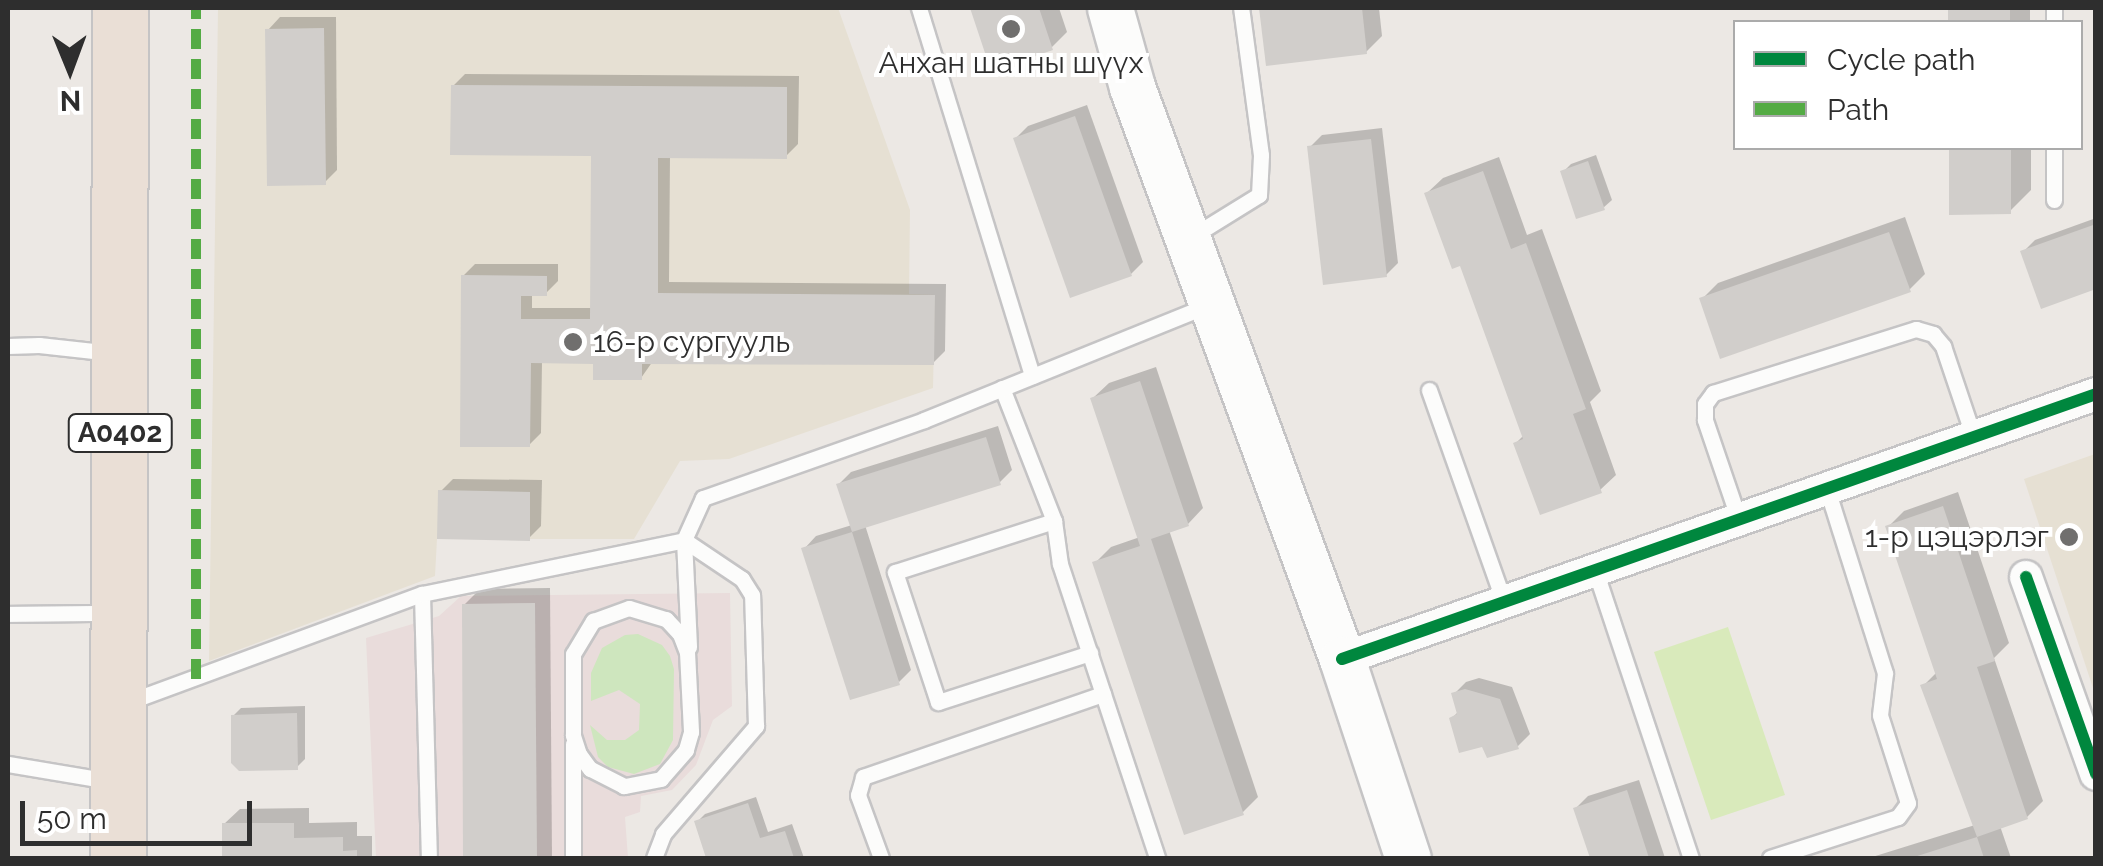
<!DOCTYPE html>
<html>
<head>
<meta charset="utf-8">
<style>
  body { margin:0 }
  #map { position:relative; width:2103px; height:866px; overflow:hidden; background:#ece8e4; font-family:Raleway,sans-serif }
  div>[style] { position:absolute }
  .education>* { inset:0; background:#e6e0d3 }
  .medical>* { inset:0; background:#e9dcdb }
  .green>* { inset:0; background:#cee6be }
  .pitch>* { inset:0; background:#d9eabb }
  .shadow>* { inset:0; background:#0003 }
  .building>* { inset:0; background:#d1cecb }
  .roads { filter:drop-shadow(2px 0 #c5c4c5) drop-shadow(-2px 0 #c5c4c5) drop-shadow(0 2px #c5c4c5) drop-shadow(0 -2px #c5c4c5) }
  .lane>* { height:15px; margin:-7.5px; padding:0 7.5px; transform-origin:7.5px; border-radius:7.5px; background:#fcfcfb }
  .street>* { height:32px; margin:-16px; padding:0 16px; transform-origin:16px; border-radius:16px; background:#fcfcfb }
  .secondary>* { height:45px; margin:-22.5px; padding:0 22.5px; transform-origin:22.5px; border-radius:22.5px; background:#fcfcfb }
  .highway>* { height:55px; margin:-27.5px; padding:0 27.5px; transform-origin:27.5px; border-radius:27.5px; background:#eadfd6 }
  .quiet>* { height:10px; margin-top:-5px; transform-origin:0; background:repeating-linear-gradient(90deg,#54ab44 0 20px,transparent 0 30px) }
  .cycleway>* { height:12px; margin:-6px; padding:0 6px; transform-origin:6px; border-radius:6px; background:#00873e }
  .dots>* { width:28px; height:28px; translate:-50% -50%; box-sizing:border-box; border:5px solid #fff; border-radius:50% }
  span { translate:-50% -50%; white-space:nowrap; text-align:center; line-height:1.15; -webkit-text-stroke:8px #fff; paint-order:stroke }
  .shield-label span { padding:2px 8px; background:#fff; border:2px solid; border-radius:8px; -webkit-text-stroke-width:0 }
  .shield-label { font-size:28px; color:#2e2e2e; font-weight:700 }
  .poi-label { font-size:30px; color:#2e2e2e }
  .left { translate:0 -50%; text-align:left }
  .right { translate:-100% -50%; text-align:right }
  .frame { position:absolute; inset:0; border:10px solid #2e2e2e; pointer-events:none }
  .legend { position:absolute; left:1733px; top:20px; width:350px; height:130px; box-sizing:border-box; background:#fff; border:2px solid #ababab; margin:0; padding:12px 18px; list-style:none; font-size:30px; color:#2e2e2e }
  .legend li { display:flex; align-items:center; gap:20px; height:50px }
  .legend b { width:50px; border:2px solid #ababab }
  .north { position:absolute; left:20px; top:20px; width:100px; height:100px; -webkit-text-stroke:8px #fff; paint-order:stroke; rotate:179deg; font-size:28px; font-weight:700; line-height:40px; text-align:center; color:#2e2e2e }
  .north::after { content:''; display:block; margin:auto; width:35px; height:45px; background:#2e2e2e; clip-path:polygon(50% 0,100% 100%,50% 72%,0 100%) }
  .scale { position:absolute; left:20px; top:801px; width:232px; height:45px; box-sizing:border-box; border:5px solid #2e2e2e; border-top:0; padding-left:12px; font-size:30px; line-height:35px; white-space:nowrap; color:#2e2e2e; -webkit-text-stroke:8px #fff; paint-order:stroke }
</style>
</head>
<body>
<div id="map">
  <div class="education">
    <i style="clip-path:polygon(218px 8px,838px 8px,910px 210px,909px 294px,935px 295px,933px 388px,729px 459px,680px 461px,634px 539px,437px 539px,435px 576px,209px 661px)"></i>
    <i style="clip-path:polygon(2095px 454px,2096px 454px,2095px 694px,2024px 479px)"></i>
  </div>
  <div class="medical">
    <i style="clip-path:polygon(730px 593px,732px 706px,713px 720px,696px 765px,672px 790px,641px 796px,640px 812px,625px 817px,628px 858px,376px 858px,366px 638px,439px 616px,461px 596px)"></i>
  </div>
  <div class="green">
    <i style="clip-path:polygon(638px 634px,662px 645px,670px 656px,674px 669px,673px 740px,660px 764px,634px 774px,608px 767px,598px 757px,590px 725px,607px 740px,625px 740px,639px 730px,640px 704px,619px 690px,591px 701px,591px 673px,602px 648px,625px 635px)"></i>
  </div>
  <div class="pitch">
    <i style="clip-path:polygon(1728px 627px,1785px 795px,1711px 820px,1654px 652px)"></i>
  </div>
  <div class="shadow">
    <i style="clip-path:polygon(972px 8px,1059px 8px,1067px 32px,1051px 48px,992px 68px)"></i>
    <i style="clip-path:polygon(1261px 8px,1379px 8px,1382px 36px,1366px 52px,1268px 64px)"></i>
    <i style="clip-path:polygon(1950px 8px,2030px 8px,2030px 22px,1950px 22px)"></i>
    <i style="clip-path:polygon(280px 17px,336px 17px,337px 170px,325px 182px,268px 30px)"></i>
    <i style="clip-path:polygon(465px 74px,799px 76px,798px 144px,786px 156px,670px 156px,669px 282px,946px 284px,945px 351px,933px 363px,653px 361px,641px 378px,595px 361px,542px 361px,541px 433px,529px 445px,463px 276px,475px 264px,558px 264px,558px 281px,546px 293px,532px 293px,532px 308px,592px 308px,593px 154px,453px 86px)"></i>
    <i style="clip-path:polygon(1087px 105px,1143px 262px,1131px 274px,1015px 139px,1028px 126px)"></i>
    <i style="clip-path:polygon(1382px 128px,1398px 263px,1386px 275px,1310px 147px,1322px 135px)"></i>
    <i style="clip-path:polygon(1951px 148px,2031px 148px,2031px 190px,2010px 211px,1952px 212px)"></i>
    <i style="clip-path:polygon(1596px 155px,1612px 200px,1603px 208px,1563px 172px,1571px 164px)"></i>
    <i style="clip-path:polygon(1499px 157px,1527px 235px,1542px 229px,1601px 391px,1590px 402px,1616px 475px,1600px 490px,1516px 443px,1524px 435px,1462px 263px,1427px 193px,1443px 178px)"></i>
    <i style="clip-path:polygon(1905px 217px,1925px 274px,1909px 290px,1702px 299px,1718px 283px)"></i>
    <i style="clip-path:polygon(2096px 218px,2096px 286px,2023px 252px,2035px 240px)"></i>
    <i style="clip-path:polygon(1156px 367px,1203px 508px,1188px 524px,1169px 530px,1258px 797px,1242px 813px,1095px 563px,1111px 547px,1140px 537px,1093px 398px,1109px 383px)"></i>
    <i style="clip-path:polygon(998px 426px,1012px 470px,1000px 482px,865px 525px,911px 670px,899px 682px,804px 549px,816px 536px,852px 525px,839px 484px,851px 472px)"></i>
    <i style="clip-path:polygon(453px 479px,542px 480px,541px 526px,529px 538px,441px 491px)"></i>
    <i style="clip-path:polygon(1958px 492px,2009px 643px,1994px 658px,2043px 801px,2027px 817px,2000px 826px,2011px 858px,1869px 858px,1975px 825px,1923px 686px,1937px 672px,1888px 527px,1904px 511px)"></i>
    <i style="clip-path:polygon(550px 588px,552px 858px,466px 858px,464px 605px,480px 589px)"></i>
    <i style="clip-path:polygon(1479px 678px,1512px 687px,1530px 734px,1518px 746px,1488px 755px,1484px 744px,1451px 719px,1459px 711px,1454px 694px,1466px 682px)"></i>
    <i style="clip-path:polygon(305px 706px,305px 759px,297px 767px,233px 716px,241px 708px)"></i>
    <i style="clip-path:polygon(1639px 780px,1665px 858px,1593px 858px,1576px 808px,1588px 796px)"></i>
    <i style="clip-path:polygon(756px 797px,768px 832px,792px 824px,804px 858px,709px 858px,697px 822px,705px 814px)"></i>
    <i style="clip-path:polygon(309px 808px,309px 823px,357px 822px,357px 836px,372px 836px,372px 858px,225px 858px,224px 824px,240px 809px)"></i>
  </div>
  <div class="building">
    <i style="clip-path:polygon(970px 8px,1039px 8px,1053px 50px,991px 71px)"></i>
    <i style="clip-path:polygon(1259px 8px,1362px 8px,1367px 54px,1266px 66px)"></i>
    <i style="clip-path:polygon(1948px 8px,2010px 8px,2010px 22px,1948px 22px)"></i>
    <i style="clip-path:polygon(324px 28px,326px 185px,267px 186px,265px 29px)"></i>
    <i style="clip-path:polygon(451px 85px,787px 87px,787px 159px,658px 158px,658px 293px,935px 295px,934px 365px,642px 364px,642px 380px,593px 380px,593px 364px,531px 363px,530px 447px,460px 447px,461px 275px,547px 276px,547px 296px,521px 296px,521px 319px,590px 319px,591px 156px,450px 155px)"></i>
    <i style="clip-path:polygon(1075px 116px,1132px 276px,1070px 298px,1013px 138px)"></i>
    <i style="clip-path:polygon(1371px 139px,1387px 277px,1323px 285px,1307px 146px)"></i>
    <i style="clip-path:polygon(1949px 148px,2011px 148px,2011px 214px,1949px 215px)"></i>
    <i style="clip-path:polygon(1588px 161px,1605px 210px,1576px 219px,1560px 171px)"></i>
    <i style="clip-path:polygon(1483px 171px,1511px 249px,1526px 243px,1586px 409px,1573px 414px,1602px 493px,1540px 515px,1513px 443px,1523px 439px,1460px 266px,1452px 269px,1424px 193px)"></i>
    <i style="clip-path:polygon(2096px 224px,2096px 289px,2041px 309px,2020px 251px)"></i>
    <i style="clip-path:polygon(1889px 232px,1911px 292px,1720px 359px,1699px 298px)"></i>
    <i style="clip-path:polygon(1140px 381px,1189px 526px,1151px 539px,1244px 815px,1184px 835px,1092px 562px,1140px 546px,1090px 398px)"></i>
    <i style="clip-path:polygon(986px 437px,1001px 485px,852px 532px,836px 484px)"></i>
    <i style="clip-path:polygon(438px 490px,530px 492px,530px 541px,437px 539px)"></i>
    <i style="clip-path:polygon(1943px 506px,1995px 661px,1977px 667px,2028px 819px,1977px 837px,1984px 858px,1911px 858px,1977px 837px,1920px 685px,1937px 679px,1885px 526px)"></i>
    <i style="clip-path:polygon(852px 532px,900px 685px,850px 700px,801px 548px)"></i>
    <i style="clip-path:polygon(535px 603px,537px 858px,463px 858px,462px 604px)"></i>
    <i style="clip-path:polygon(1465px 689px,1500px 699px,1519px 749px,1487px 758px,1482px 747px,1459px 753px,1449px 718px,1457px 714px,1451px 693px)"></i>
    <i style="clip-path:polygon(297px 713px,298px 770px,239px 771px,231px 763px,231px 715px)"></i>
    <i style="clip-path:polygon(1627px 790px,1649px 858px,1590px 858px,1573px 808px)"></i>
    <i style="clip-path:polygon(748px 803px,760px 838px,785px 831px,794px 858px,706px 858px,694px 821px)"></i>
    <i style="clip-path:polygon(222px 823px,294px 823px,294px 838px,343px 837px,343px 851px,357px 850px,357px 858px,222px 858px)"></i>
  </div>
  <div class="roads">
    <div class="lane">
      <i style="left:919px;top:8px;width:385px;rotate:72.9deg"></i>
      <i style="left:2054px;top:22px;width:14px;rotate:-90deg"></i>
      <i style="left:2054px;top:200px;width:52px;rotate:-90deg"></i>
      <i style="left:1191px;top:237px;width:80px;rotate:-31.7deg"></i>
      <i style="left:1259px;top:195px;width:40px;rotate:-87.1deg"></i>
      <i style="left:1261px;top:155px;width:148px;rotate:-97.7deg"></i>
      <i style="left:8px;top:346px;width:31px;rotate:-2deg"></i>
      <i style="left:39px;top:345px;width:73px;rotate:6.3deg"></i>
      <i style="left:1002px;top:388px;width:143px;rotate:68.6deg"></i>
      <i style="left:1054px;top:521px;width:43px;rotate:82.1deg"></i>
      <i style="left:1060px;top:564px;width:310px;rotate:71.7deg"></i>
      <i style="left:1429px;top:390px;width:225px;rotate:70.5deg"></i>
      <i style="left:1739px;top:520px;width:106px;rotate:-108.8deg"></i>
      <i style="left:1705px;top:420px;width:16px;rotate:-90deg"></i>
      <i style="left:1705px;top:404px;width:14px;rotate:-54deg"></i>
      <i style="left:1713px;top:393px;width:213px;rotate:-17.5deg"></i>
      <i style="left:1916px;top:329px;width:18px;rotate:16deg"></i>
      <i style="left:1933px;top:334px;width:16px;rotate:50deg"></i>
      <i style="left:1943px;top:346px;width:97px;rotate:71.4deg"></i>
      <i style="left:1054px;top:521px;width:167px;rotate:162.2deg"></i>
      <i style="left:895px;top:572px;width:137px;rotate:71.7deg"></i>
      <i style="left:938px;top:702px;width:160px;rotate:-17.9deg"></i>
      <i style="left:684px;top:540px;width:107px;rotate:87.3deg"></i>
      <i style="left:1595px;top:570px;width:304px;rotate:71.6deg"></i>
      <i style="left:422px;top:594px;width:264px;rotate:88.5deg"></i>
      <i style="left:629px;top:608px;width:39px;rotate:17deg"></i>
      <i style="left:666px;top:619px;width:21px;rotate:47deg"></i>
      <i style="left:680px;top:634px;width:19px;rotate:69deg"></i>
      <i style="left:687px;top:652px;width:80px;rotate:87.1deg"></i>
      <i style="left:691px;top:732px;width:19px;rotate:106deg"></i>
      <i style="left:686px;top:750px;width:38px;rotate:131deg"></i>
      <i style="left:661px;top:779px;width:38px;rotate:169deg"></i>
      <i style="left:624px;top:786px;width:38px;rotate:-153deg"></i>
      <i style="left:590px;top:769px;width:19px;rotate:-126deg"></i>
      <i style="left:579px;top:754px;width:20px;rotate:-108deg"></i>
      <i style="left:573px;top:735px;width:81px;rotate:-90deg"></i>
      <i style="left:573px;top:654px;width:39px;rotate:-59deg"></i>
      <i style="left:593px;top:621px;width:38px;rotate:-20deg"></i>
      <i style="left:8px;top:614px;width:102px;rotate:-0.6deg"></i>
      <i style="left:128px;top:702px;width:313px;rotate:-20.2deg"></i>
      <i style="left:422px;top:594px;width:268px;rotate:-11.6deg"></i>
      <i style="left:684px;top:540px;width:46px;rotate:-65.7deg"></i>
      <i style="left:703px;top:498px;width:234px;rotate:-19.4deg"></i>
      <i style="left:924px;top:420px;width:306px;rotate:-22deg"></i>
      <i style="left:8px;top:764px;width:103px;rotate:9.5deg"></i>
      <i style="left:573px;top:858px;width:114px;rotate:-90deg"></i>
      <i style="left:654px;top:858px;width:26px;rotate:-69deg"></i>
      <i style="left:663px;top:834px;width:143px;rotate:-49.3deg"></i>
      <i style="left:756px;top:726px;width:131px;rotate:-91.7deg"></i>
      <i style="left:752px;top:595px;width:19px;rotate:-122deg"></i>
      <i style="left:742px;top:579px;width:70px;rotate:-146.1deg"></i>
      <i style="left:881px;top:858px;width:67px;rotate:-110.1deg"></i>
      <i style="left:858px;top:795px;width:19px;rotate:-74deg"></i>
      <i style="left:863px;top:777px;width:254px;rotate:-19.1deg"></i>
      <i style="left:1770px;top:858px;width:134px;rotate:-17.8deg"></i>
      <i style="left:1898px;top:817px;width:17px;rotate:-54deg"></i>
      <i style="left:1908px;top:803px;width:92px;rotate:-107.7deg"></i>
      <i style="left:1880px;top:715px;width:42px;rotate:-83.2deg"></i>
      <i style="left:1885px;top:673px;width:193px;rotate:-107.5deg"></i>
    </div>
    <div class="street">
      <i style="left:2026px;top:577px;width:209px;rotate:70.4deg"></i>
      <i style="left:1342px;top:659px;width:799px;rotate:-19.36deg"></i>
    </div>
    <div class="secondary">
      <i style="left:1110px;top:8px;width:82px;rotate:74.4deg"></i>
      <i style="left:1132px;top:87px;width:609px;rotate:69.84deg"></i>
      <i style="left:1342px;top:659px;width:210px;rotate:71.7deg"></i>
    </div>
    <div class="highway">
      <i style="left:118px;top:858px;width:850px;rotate:-89.87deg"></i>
    </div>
  </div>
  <div class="quiet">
    <i style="left:196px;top:679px;width:671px;rotate:-90deg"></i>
  </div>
  <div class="cycleway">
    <i style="left:2026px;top:577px;width:209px;rotate:70.4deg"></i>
    <i style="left:1342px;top:659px;width:799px;rotate:-19.36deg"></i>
  </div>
  <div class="dots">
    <i style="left:1011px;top:29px;background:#706f6e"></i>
    <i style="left:573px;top:342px;background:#706f6e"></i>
    <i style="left:2069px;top:537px;background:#706f6e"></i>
  </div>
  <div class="shield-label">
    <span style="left:120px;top:433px">A0402</span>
  </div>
  <div class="poi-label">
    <span style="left:1011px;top:63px">Анхан шатны шүүх</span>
    <span class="left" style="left:593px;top:342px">16-р сургууль</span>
    <span class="right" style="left:2049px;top:537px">1-р цэцэрлэг</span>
  </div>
  <div class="frame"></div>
  <ul class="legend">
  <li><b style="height:12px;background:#00873e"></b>Cycle path</li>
  <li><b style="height:12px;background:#54ab44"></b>Path</li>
  </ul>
  <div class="north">N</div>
  <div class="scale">50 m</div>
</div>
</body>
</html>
